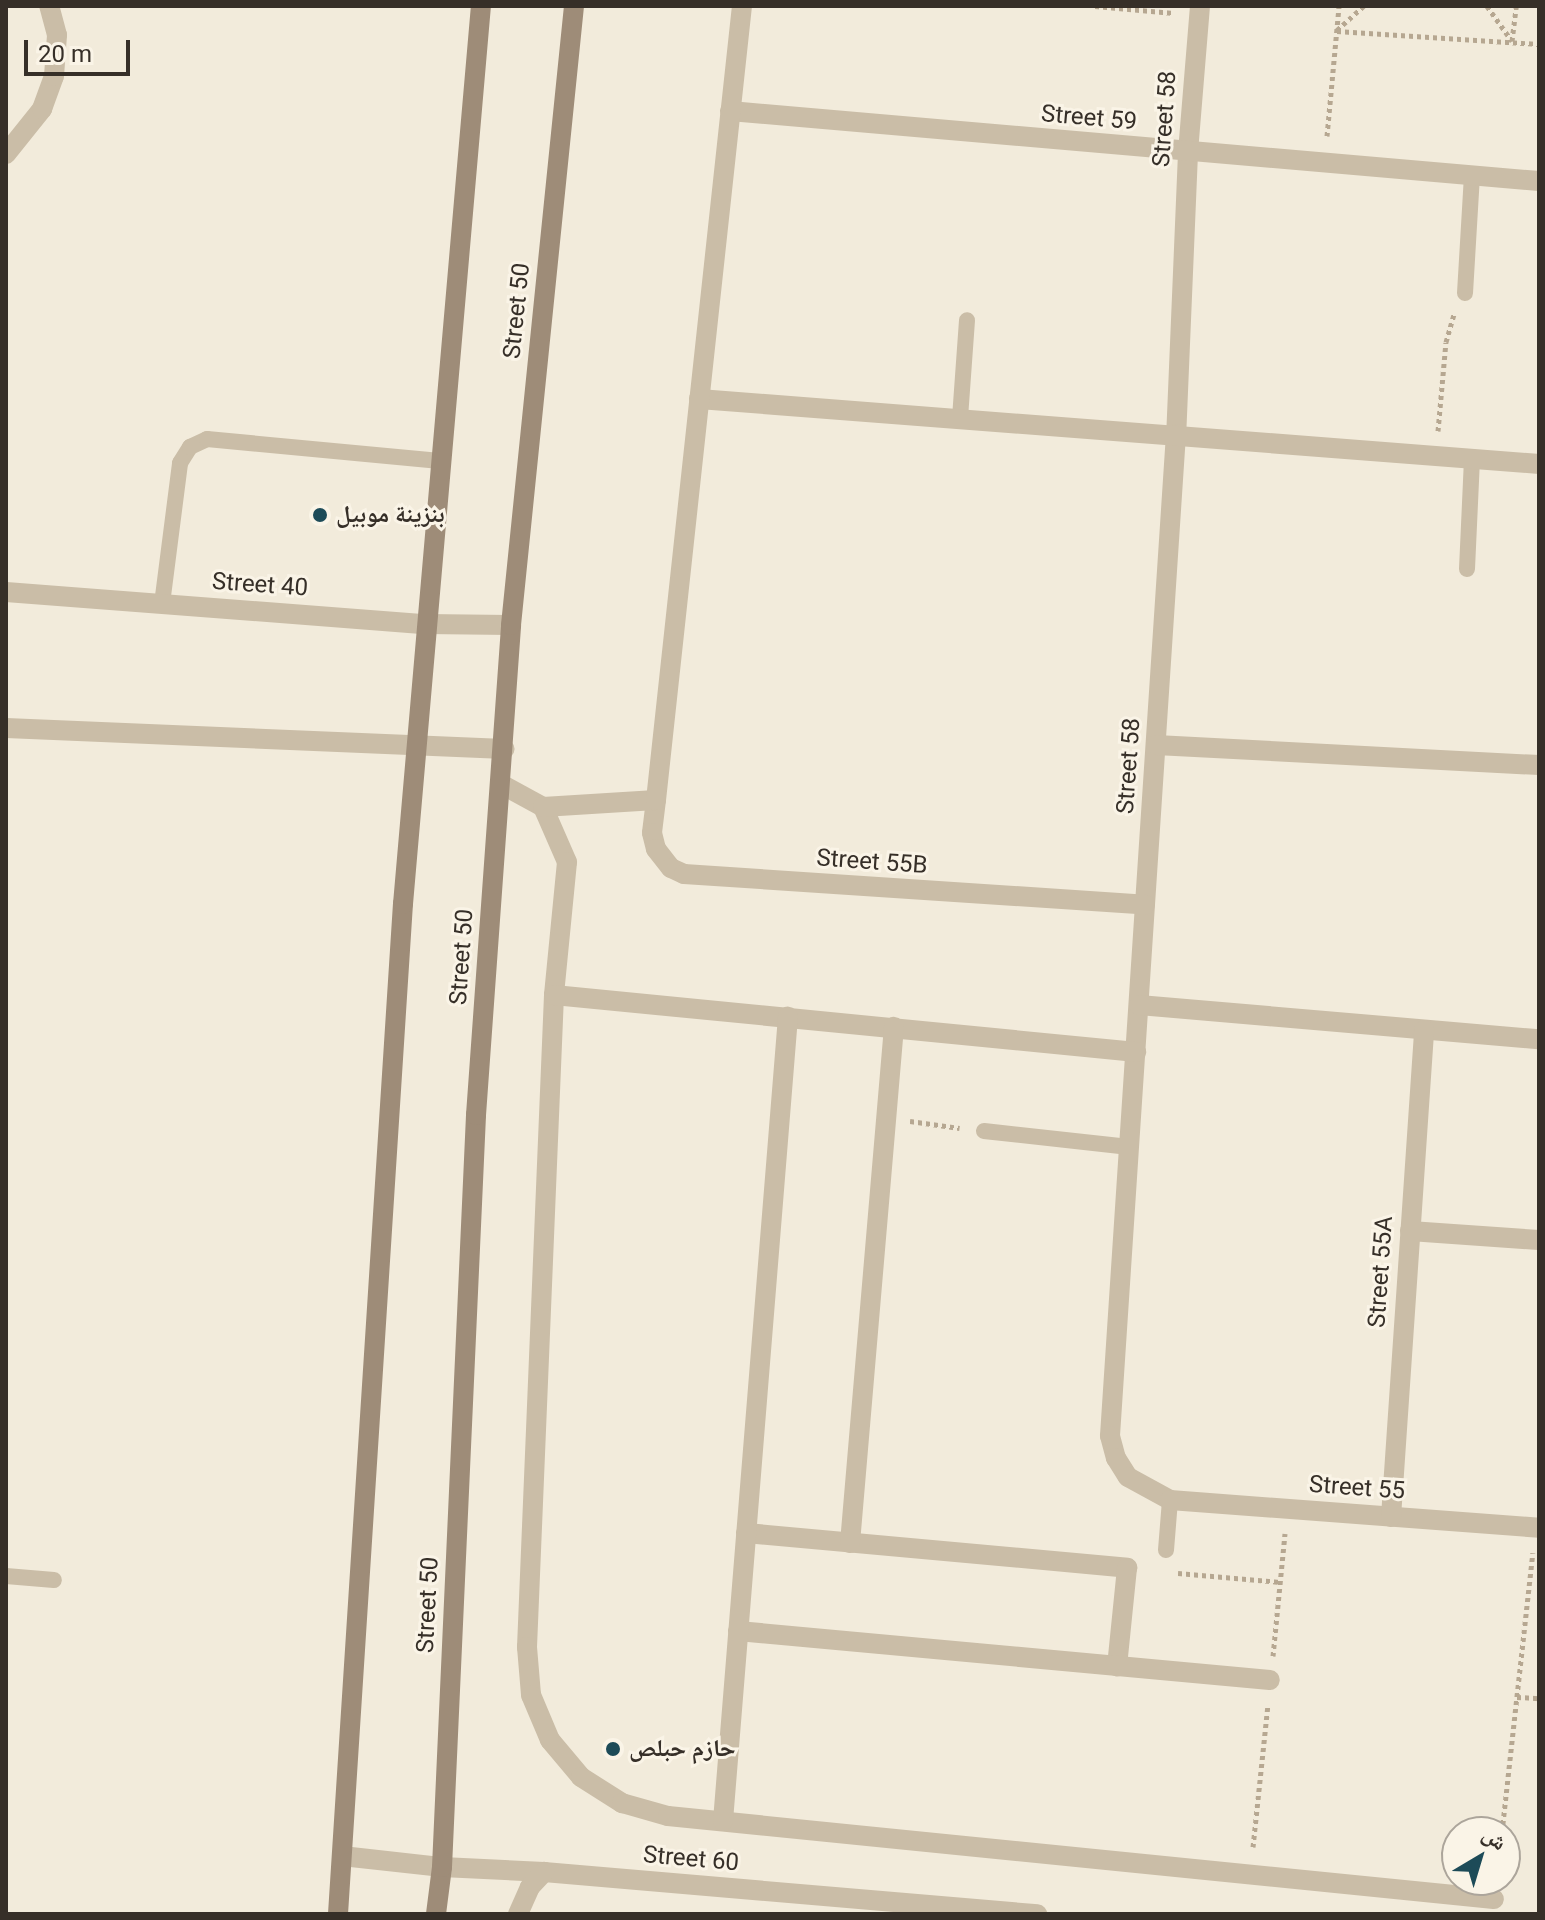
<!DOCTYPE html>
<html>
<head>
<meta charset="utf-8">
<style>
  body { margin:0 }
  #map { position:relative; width:1545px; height:1920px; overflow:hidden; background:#f2ebdb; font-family:Roboto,"Noto Naskh Arabic",sans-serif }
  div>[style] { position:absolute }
  .path>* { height:5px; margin-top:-2.5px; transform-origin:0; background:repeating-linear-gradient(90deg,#b6a791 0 4px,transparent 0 8px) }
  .lane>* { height:16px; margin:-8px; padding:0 8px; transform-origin:8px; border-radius:8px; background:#cabda7 }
  .street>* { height:20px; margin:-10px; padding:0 10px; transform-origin:10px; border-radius:10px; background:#cabda7 }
  .secondary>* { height:20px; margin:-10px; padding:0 10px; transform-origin:10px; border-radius:10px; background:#9e8c78 }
  .dots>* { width:22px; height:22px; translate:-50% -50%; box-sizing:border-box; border:4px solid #faf4e7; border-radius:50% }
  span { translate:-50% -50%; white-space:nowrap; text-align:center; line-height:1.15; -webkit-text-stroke:6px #faf4e7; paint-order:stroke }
  .street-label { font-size:24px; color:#362f28 }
  .poi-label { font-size:24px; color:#362f28; font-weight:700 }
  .left { translate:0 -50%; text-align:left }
  .frame { position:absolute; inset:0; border:8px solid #362f28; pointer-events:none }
  .north { position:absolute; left:1441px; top:1816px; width:80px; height:80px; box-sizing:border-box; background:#faf4e7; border:2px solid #aca59b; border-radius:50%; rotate:38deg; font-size:22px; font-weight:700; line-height:32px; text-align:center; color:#362f28 }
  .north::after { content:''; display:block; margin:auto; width:28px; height:36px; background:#1d4b58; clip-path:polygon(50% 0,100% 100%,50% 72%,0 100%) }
  .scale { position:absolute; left:24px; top:40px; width:106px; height:36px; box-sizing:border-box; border:4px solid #362f28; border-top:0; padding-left:10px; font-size:24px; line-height:28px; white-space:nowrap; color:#362f28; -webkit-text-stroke:6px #faf4e7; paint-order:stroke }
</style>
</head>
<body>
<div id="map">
  <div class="path">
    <i style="left:1095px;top:6px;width:79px;rotate:5.1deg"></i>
    <i style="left:1487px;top:6px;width:43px;rotate:54.5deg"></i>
    <i style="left:1337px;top:30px;width:36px;rotate:-42deg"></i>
    <i style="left:1337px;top:31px;width:202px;rotate:3.7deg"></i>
    <i style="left:1512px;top:41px;width:35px;rotate:-83deg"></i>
    <i style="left:1327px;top:136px;width:131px;rotate:-84.7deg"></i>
    <i style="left:1438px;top:431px;width:89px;rotate:-84.9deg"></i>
    <i style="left:1446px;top:342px;width:29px;rotate:-74deg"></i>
    <i style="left:910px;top:1121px;width:50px;rotate:8deg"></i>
    <i style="left:1178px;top:1573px;width:102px;rotate:5deg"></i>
    <i style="left:1273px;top:1656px;width:123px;rotate:-84.4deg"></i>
    <i style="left:1517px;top:1697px;width:22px;rotate:3deg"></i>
    <i style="left:1502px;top:1832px;width:281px;rotate:-83.7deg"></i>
    <i style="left:1253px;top:1847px;width:143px;rotate:-84deg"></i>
  </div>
  <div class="lane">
    <i style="left:1465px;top:293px;width:117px;rotate:-86.6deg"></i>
    <i style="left:960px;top:418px;width:98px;rotate:-85.9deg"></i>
    <i style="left:1467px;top:569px;width:110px;rotate:-87.4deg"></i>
    <i style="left:162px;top:604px;width:142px;rotate:-82.7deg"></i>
    <i style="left:180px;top:463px;width:19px;rotate:-58deg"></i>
    <i style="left:190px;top:447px;width:19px;rotate:-25deg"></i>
    <i style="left:207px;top:439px;width:234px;rotate:5.4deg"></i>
    <i style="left:984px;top:1131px;width:146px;rotate:6.3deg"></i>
    <i style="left:1166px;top:1550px;width:50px;rotate:-85.4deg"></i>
    <i style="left:6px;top:1576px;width:48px;rotate:4.8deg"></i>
  </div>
  <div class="street">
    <i style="left:1200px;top:6px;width:147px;rotate:94.7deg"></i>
    <i style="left:1188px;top:153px;width:281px;rotate:92.4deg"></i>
    <i style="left:1176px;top:434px;width:1004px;rotate:93.77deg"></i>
    <i style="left:1110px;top:1436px;width:23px;rotate:75deg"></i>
    <i style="left:1116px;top:1458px;width:22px;rotate:58deg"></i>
    <i style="left:1128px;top:1477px;width:48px;rotate:28.7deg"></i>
    <i style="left:1170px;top:1500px;width:370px;rotate:4.3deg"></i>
    <i style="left:730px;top:111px;width:812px;rotate:4.95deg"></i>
    <i style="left:6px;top:154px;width:58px;rotate:-51.3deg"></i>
    <i style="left:42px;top:109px;width:35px;rotate:-70deg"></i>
    <i style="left:54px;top:76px;width:41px;rotate:-85.8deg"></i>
    <i style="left:57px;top:35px;width:30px;rotate:-105deg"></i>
    <i style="left:699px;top:399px;width:843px;rotate:4.42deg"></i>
    <i style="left:6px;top:592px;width:420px;rotate:4.4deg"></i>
    <i style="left:425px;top:624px;width:86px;rotate:0.7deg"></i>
    <i style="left:6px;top:728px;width:499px;rotate:2.4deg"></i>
    <i style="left:1156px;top:745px;width:384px;rotate:3deg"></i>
    <i style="left:501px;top:784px;width:48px;rotate:28.7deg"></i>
    <i style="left:543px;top:807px;width:60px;rotate:66.4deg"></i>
    <i style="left:567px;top:862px;width:134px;rotate:95.6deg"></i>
    <i style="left:554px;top:995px;width:653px;rotate:92.37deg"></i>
    <i style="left:527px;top:1647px;width:48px;rotate:85.2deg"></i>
    <i style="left:531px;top:1695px;width:49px;rotate:67.1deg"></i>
    <i style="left:550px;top:1740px;width:48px;rotate:50deg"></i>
    <i style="left:581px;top:1777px;width:49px;rotate:32.4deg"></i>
    <i style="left:622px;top:1803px;width:48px;rotate:15.8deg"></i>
    <i style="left:668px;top:1816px;width:830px;rotate:5.74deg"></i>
    <i style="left:656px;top:800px;width:33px;rotate:97deg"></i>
    <i style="left:652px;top:833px;width:16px;rotate:76deg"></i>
    <i style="left:656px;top:849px;width:24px;rotate:52deg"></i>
    <i style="left:671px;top:868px;width:14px;rotate:25deg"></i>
    <i style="left:684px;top:874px;width:462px;rotate:3.8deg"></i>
    <i style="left:543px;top:807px;width:113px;rotate:-3.5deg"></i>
    <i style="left:656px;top:800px;width:799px;rotate:-83.82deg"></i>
    <i style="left:554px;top:995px;width:585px;rotate:5.59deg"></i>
    <i style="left:1139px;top:1005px;width:401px;rotate:4.9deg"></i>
    <i style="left:1410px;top:1231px;width:129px;rotate:4deg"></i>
    <i style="left:1391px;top:1517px;width:488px;rotate:-86.1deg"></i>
    <i style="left:746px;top:1533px;width:383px;rotate:5.2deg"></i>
    <i style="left:1127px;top:1568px;width:99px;rotate:95.8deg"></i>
    <i style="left:850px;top:1543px;width:518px;rotate:-85.13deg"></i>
    <i style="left:738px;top:1631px;width:534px;rotate:5.26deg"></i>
    <i style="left:723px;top:1821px;width:807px;rotate:-85.38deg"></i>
    <i style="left:342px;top:1856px;width:101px;rotate:6.3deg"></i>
    <i style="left:442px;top:1867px;width:102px;rotate:2.8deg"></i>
    <i style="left:544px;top:1872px;width:495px;rotate:4.9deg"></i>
    <i style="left:518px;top:1914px;width:30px;rotate:-66deg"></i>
    <i style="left:530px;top:1887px;width:21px;rotate:-47deg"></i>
  </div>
  <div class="secondary">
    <i style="left:338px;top:1914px;width:1012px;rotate:-86.32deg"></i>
    <i style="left:403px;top:904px;width:901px;rotate:-85.04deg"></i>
    <i style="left:436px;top:1914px;width:47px;rotate:-82.7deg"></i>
    <i style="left:442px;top:1867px;width:753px;rotate:-87.41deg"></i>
    <i style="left:476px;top:1115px;width:491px;rotate:-85.9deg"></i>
    <i style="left:511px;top:625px;width:622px;rotate:-84.19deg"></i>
  </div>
  <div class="dots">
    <i style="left:320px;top:515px;background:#1d4b58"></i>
    <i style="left:613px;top:1749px;background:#1d4b58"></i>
  </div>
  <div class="street-label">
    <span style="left:1089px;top:118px;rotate:5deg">Street 59</span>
    <span style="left:1165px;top:119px;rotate:-86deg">Street 58</span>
    <span style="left:517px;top:311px;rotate:-84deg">Street 50</span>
    <span style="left:260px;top:585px;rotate:4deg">Street 40</span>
    <span style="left:1129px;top:766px;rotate:-86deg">Street 58</span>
    <span style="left:872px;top:862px;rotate:4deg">Street 55B</span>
    <span style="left:462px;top:957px;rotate:-86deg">Street 50</span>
    <span style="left:1381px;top:1272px;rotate:-86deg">Street 55A</span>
    <span style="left:1357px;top:1488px;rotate:4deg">Street 55</span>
    <span style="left:428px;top:1605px;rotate:-87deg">Street 50</span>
    <span style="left:691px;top:1859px;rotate:5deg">Street 60</span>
  </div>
  <div class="poi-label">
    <span class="left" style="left:336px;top:515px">بنزينة موبيل</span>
    <span class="left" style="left:629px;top:1749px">حازم حبلص</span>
  </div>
  <div class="frame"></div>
  <div class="north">ش</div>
  <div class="scale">20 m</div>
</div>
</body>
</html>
